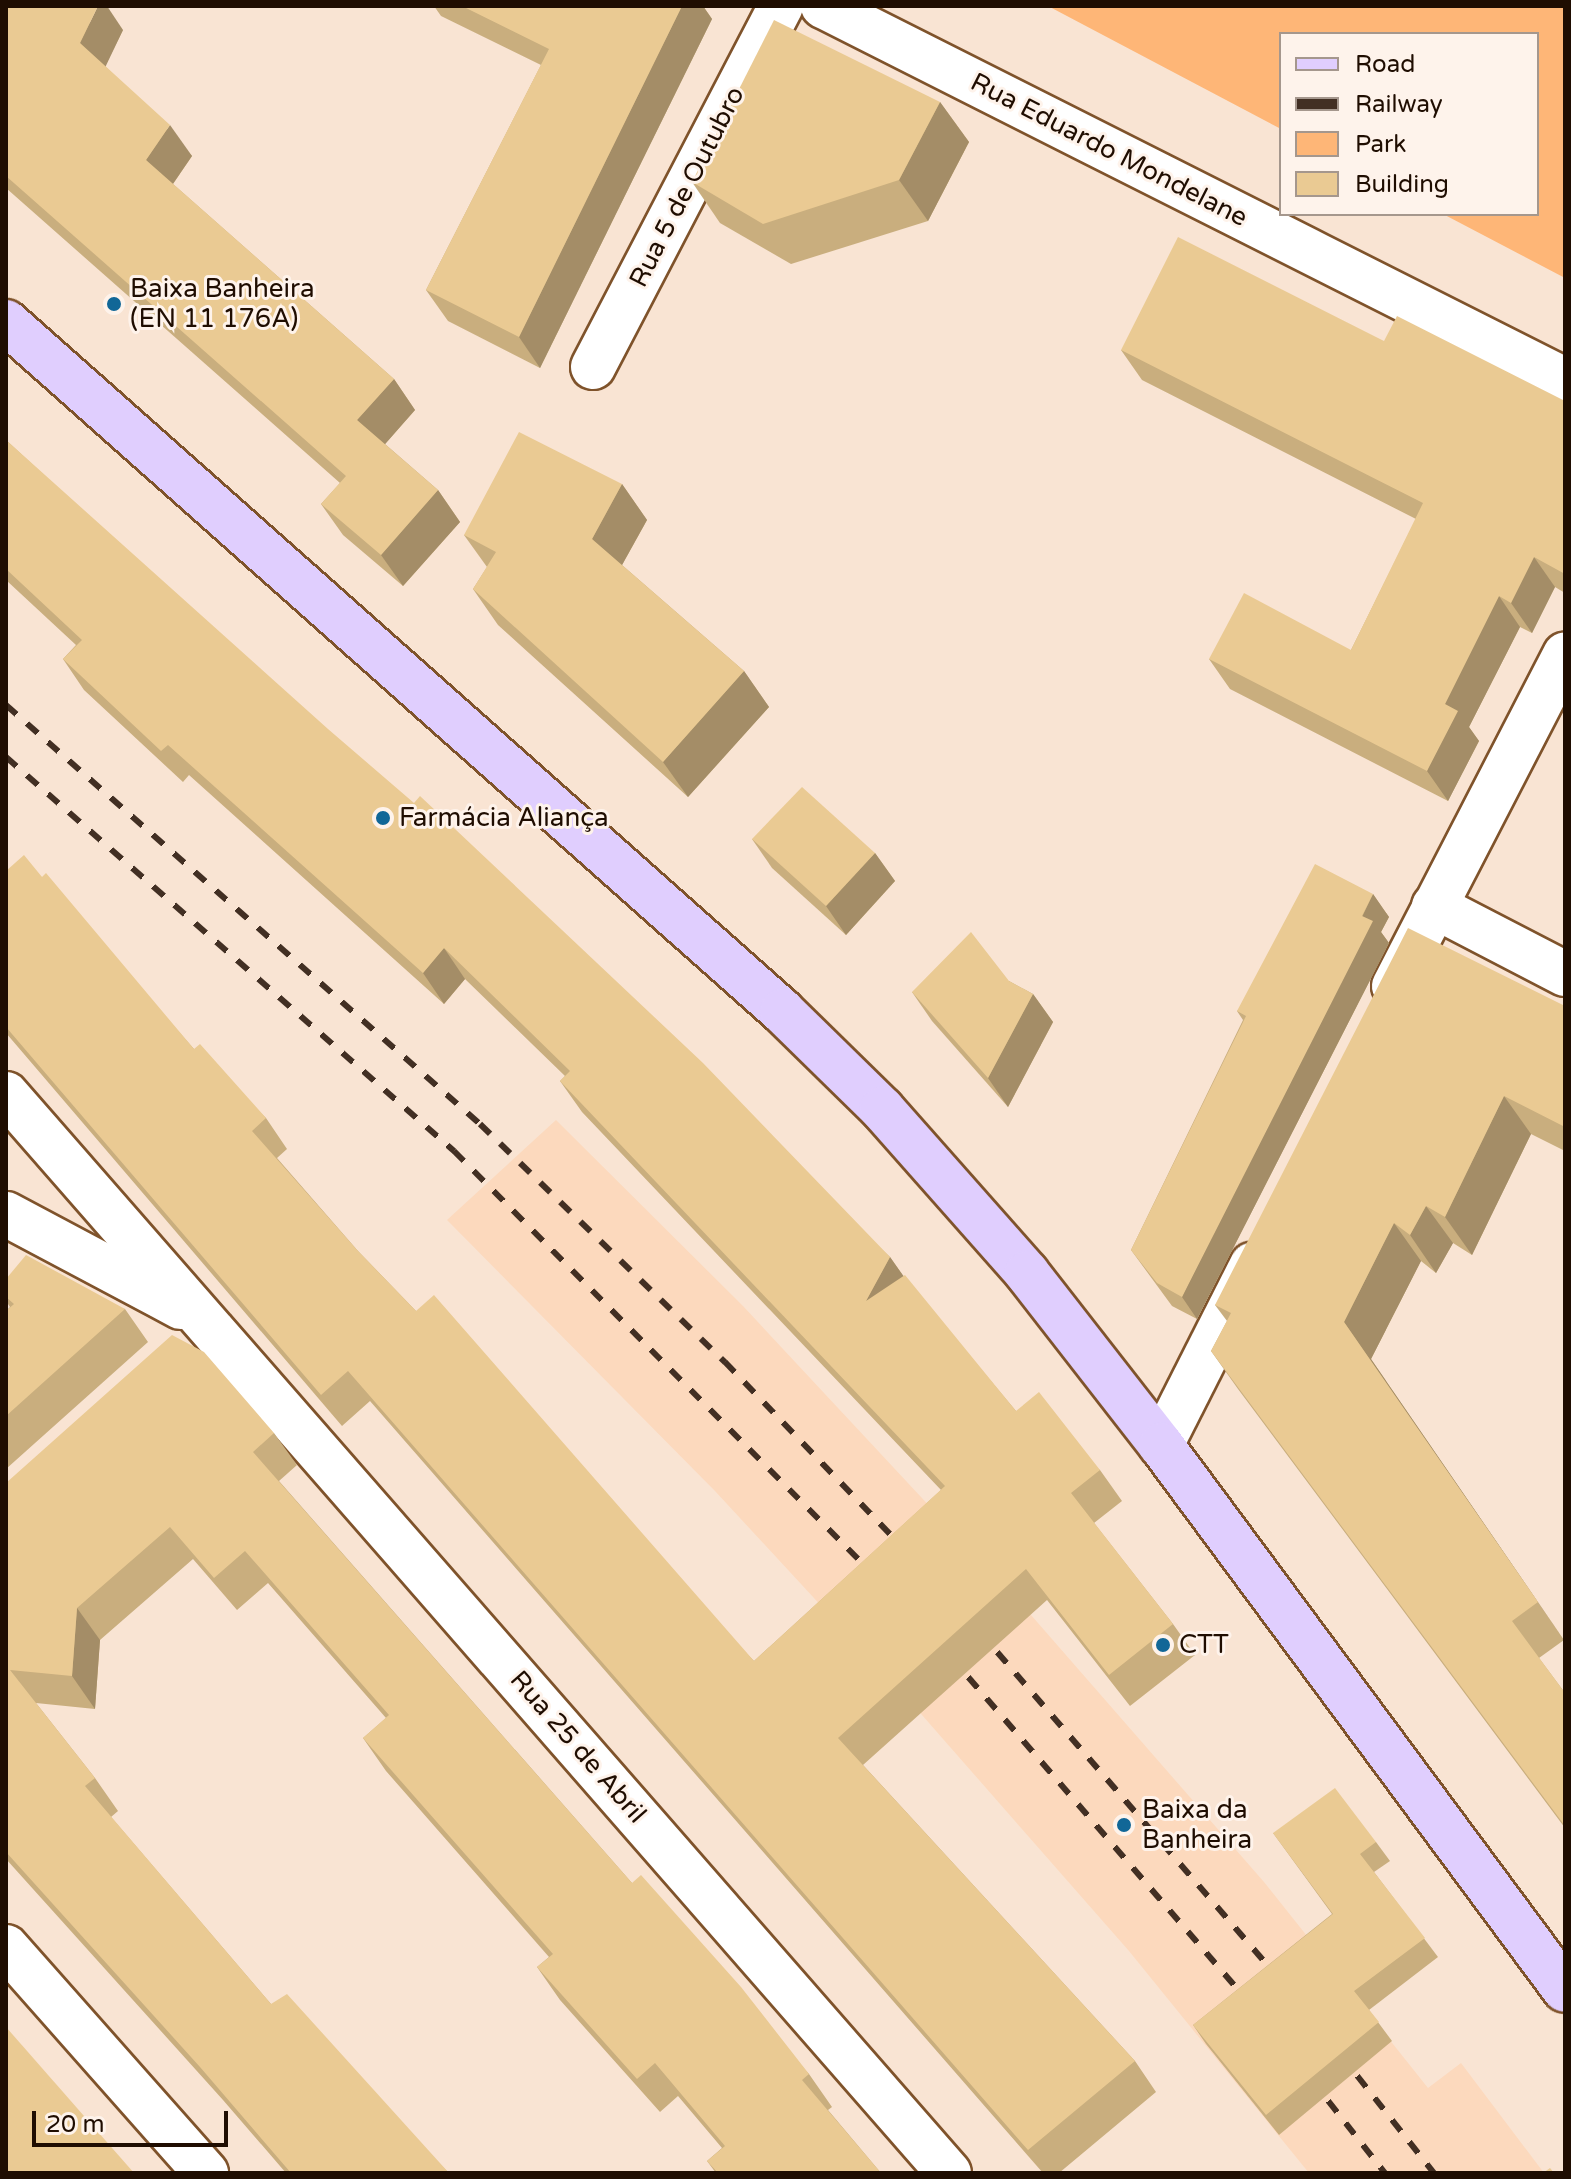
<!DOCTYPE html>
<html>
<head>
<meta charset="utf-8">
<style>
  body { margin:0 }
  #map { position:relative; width:1571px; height:2179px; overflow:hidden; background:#f9e4d3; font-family:"Varela Round",sans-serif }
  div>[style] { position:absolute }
  .built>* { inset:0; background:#fcd9bd }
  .green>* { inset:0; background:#feb677 }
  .roads { filter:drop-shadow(2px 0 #7f532b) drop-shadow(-2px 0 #7f532b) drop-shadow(0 2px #7f532b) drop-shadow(0 -2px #7f532b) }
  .minor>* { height:44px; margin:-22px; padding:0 22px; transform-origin:22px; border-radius:22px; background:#fff }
  .primary>* { height:44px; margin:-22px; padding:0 22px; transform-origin:22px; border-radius:22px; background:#e0cefe }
  .rail>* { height:6px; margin-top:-3px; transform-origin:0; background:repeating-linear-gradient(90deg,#422f23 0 14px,transparent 0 28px) }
  .wall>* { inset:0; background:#c9ae7e }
  .shaded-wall>* { inset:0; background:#a48d67 }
  .building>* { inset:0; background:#eaca93 }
  .dots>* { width:22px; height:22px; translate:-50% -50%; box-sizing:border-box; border:4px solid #fef3eb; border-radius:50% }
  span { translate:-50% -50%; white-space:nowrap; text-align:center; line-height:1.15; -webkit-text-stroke:6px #fef3eb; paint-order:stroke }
  .street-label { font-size:26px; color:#1f0d01 }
  .poi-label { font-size:26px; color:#1f0d01 }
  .left { translate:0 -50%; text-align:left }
  .frame { position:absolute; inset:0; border:8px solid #1f0d01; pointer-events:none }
  .legend { position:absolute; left:1279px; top:32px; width:260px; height:184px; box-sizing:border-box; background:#fef3eb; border:2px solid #a5978d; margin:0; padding:10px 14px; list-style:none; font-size:24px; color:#1f0d01 }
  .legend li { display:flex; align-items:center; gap:16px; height:40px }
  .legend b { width:40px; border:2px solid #a5978d }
  .scale { position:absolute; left:32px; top:2111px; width:196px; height:36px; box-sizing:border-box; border:4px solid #1f0d01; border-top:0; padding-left:10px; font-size:24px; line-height:28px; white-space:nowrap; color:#1f0d01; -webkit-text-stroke:6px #fef3eb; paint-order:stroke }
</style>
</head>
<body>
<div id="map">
  <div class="built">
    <i style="clip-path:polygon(556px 1120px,743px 1306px,1031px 1615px,1264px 1882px,1428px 2088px,1461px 2063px,1544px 2173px,1309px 2173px,1129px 1951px,922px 1715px,715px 1491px,447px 1220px)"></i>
  </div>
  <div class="green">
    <i style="clip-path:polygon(1048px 6px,1565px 6px,1565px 278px,1443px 214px,1537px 214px,1537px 34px,1281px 34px,1281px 129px)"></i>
  </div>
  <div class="roads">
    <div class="minor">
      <i style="left:823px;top:6px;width:831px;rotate:26.75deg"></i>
      <i style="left:593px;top:367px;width:407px;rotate:-62.5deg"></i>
      <i style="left:1434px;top:906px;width:148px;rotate:27.4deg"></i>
      <i style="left:1394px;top:986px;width:373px;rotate:-62.7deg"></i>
      <i style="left:6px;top:1094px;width:1433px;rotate:48.85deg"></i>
      <i style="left:6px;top:1214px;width:198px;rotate:28deg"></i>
      <i style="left:1161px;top:1445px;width:202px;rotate:-63.2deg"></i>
      <i style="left:6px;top:1947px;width:302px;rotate:48.5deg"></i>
    </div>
    <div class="primary">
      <i style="left:6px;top:322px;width:1038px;rotate:41.6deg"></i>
      <i style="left:782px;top:1011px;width:140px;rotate:44.4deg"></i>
      <i style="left:882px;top:1109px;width:219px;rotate:48.5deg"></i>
      <i style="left:1027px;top:1273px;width:218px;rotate:52.1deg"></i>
      <i style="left:1161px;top:1445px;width:678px;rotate:53.45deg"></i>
    </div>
  </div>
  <div class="rail">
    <i style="left:6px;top:705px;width:633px;rotate:41.48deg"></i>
    <i style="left:480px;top:1124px;width:342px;rotate:44.2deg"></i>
    <i style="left:725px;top:1362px;width:262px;rotate:46.2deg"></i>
    <i style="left:6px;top:757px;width:597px;rotate:41.33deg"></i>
    <i style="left:454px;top:1151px;width:600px;rotate:45.27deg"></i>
    <i style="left:979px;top:1631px;width:464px;rotate:49.2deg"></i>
    <i style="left:950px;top:1656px;width:464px;rotate:49.2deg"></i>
    <i style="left:1340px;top:2054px;width:152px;rotate:51.7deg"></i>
    <i style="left:1311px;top:2079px;width:120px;rotate:51.8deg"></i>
  </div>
  <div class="wall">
    <i style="clip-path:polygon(6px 6px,123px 30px,105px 66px,192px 156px,173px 184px,394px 379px,415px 410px,385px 444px,438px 490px,460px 522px,403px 586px,343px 535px,321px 504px,340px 483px,6px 188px)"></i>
    <i style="clip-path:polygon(434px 6px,703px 6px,712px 19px,540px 368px,448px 321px,426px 290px,541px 65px,441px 16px)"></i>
    <i style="clip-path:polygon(940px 102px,969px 142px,928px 221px,791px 264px,720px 223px,692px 182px)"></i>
    <i style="clip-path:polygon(1384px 341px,1565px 401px,1565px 593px,1555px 587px,1532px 633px,1520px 627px,1469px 727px,1479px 741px,1448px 801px,1230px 689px,1209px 659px,1351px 650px,1416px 519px,1142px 380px,1121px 350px)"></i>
    <i style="clip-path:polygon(6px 440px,890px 1257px,903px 1276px,1016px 1411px,1100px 1470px,1122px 1501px,1094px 1523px,1173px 1624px,1195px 1655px,1130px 1706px,1047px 1600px,863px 1765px,1135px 2061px,1156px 2092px,1059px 2173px,1043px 2173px,370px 1401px,342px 1426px,6px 1033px,6px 871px,42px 877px,194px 1049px,266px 1118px,287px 1149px,277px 1158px,358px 1251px,754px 1661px,941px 1490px,582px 1112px,560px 1081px,565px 1076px,465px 979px,444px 1004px,189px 775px,183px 782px,84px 690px,63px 659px,76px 645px,6px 580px)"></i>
    <i style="clip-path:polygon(622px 484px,647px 520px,622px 565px,744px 671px,769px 707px,688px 797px,498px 625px,473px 589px,487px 567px,464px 535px)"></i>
    <i style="clip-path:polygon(752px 839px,875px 853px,895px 881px,846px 935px,772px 868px)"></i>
    <i style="clip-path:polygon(1373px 894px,1389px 917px,1381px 932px,1389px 943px,1197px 1319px,1172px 1306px,1131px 1250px,1243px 1020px,1237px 1011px)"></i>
    <i style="clip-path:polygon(1009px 981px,1033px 994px,1053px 1022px,1008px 1107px,932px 1021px,912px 992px)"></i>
    <i style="clip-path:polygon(1565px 1006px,1565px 1151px,1531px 1134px,1472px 1255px,1453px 1243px,1436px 1273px,1421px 1261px,1371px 1359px,1564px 1640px,1539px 1658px,1565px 1693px,1565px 1828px,1238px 1389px,1211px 1351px,1227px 1321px,1215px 1305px)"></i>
    <i style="clip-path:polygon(6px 1279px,125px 1309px,148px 1342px,6px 1469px,6px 1311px,10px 1307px,6px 1301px)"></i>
    <i style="clip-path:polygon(274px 1433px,297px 1465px,279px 1481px,632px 1883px,809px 2074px,832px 2107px,828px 2110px,881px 2173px,716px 2173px,707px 2161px,722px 2148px,678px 2096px,660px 2112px,560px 2000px,537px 1967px,549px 1957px,386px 1771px,363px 1738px,386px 1718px,268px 1583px,237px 1610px,193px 1559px,100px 1640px,95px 1709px,36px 1703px,95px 1778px,118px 1811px,111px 1817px,271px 2004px,449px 2173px,286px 2173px,223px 2100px,6px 1859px,6px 1483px)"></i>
    <i style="clip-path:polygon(1273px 1833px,1376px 1842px,1390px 1861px,1374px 1872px,1438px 1957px,1369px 2010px,1392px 2041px,1279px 2135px,1206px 2044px,1193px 2025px,1332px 1914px)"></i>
  </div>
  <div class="shaded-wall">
    <i style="clip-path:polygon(98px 6px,107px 6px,123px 30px,102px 74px,80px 43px)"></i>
    <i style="clip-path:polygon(682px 6px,703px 6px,712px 19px,540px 368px,519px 337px)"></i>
    <i style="clip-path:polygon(940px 102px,969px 142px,928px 221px,899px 180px)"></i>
    <i style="clip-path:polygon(170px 125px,192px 156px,168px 191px,146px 160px)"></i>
    <i style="clip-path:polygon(394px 379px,415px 410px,379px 451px,357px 420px)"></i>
    <i style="clip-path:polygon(622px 484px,647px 520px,617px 574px,592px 539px)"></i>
    <i style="clip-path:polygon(438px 490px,460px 522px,403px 586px,381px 555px)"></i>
    <i style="clip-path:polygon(1534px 557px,1555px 587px,1532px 633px,1511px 603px)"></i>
    <i style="clip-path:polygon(1499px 596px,1520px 627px,1469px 727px,1479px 741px,1448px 801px,1427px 771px,1445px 704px)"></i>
    <i style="clip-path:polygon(744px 671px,769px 707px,688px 797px,663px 762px)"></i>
    <i style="clip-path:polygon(875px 853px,895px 881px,846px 935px,826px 906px)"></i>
    <i style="clip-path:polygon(1373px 894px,1389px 917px,1381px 932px,1389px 943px,1197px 1319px,1182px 1297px)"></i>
    <i style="clip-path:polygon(444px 948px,465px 979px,444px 1004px,423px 973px)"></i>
    <i style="clip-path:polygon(1033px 994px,1053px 1022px,1008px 1107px,988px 1078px)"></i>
    <i style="clip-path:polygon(1504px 1096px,1531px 1134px,1472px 1255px,1445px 1217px)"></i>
    <i style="clip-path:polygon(1426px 1206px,1453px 1243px,1436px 1273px,1410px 1235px)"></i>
    <i style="clip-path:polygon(1394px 1223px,1421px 1261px,1371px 1359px,1564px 1640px,1344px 1322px)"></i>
    <i style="clip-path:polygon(890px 1257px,912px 1288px,866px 1301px)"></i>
    <i style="clip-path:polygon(77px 1608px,100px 1640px,95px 1709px,72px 1676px)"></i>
  </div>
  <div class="building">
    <i style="clip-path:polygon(6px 6px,98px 6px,80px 43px,170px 125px,146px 160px,394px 379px,357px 420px,438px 490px,381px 555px,321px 504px,346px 476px,6px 176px)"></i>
    <i style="clip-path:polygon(462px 6px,682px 6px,519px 337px,426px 290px,549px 49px)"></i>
    <i style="clip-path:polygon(774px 20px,940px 102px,899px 180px,763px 224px,692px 182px)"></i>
    <i style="clip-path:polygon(1178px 237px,1384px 341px,1397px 316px,1565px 401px,1565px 574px,1534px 557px,1511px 603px,1499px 596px,1445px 704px,1458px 711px,1427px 771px,1209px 659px,1244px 593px,1351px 650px,1423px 503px,1121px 350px)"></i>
    <i style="clip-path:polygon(519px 432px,622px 484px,592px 539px,744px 671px,663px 762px,473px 589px,496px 552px,464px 535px)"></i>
    <i style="clip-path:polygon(6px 440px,328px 729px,414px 803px,420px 796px,703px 1063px,890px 1257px,866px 1301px,905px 1275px,1016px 1411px,1039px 1392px,1100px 1470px,1071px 1493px,1173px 1624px,1109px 1675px,1026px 1569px,838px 1738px,1135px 2061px,1028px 2150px,348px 1371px,321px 1395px,6px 1027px,6px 871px,24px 855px,42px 877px,46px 873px,194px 1049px,200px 1044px,266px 1118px,252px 1131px,358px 1251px,416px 1311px,434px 1295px,754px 1661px,945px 1486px,560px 1081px,570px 1071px,444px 948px,423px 973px,168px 745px,161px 751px,63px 659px,82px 640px,6px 569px)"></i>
    <i style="clip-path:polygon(802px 787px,875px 853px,826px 906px,752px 839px)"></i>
    <i style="clip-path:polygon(1315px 864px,1373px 894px,1362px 916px,1373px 921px,1182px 1297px,1157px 1283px,1131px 1250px,1246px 1016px,1237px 1011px)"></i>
    <i style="clip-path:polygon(1408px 928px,1565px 1006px,1565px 1127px,1504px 1096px,1445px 1217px,1426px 1206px,1410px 1235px,1394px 1223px,1344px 1322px,1538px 1602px,1512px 1621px,1565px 1693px,1565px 1826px,1211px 1351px,1231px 1313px,1215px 1305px)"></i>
    <i style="clip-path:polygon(971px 932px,1009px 981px,1033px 994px,988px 1078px,912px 992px)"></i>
    <i style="clip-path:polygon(26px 1255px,125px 1309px,6px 1416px,6px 1311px,14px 1304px,6px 1297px,6px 1279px)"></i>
    <i style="clip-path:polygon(172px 1335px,204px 1352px,274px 1433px,253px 1452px,632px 1883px,641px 1875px,741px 1987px,809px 2074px,802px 2080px,881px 2173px,718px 2173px,707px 2161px,725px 2146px,655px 2063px,637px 2079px,537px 1967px,553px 1954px,363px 1738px,389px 1715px,245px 1551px,214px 1578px,170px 1527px,77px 1608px,72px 1676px,10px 1670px,95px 1778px,85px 1786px,271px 2004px,287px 1994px,449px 2173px,291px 2173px,200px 2067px,6px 1852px,6px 1483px)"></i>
    <i style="clip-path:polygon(1335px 1788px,1376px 1842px,1360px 1854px,1425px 1938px,1354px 1991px,1379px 2022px,1266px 2115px,1193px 2025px,1333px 1914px,1273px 1833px)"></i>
    <i style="clip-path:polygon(6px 2027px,134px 2173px,6px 2173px)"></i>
    <i style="clip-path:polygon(1550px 2168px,1554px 2173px,1543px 2173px)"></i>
  </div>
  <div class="dots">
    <i style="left:114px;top:304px;background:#116797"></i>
    <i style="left:383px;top:818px;background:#116797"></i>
    <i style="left:1163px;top:1645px;background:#116797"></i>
    <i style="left:1124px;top:1825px;background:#116797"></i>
  </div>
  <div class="street-label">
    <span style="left:1109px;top:150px;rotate:27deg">Rua Eduardo Mondelane</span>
    <span style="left:687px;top:187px;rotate:-63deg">Rua 5 de Outubro</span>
    <span style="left:578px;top:1747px;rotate:49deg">Rua 25 de Abril</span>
  </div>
  <div class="poi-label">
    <span class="left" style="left:130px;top:304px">Baixa Banheira<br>(EN 11 176A)</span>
    <span class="left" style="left:399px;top:818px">Farmácia Aliança</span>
    <span class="left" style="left:1179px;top:1645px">CTT</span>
    <span class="left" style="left:1142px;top:1825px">Baixa da<br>Banheira</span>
  </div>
  <div class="frame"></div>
  <ul class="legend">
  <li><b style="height:10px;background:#e0cefe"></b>Road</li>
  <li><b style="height:10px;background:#422f23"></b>Railway</li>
  <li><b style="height:22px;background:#feb677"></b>Park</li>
  <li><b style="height:22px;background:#eaca93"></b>Building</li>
  </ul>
  <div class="scale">20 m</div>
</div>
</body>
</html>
